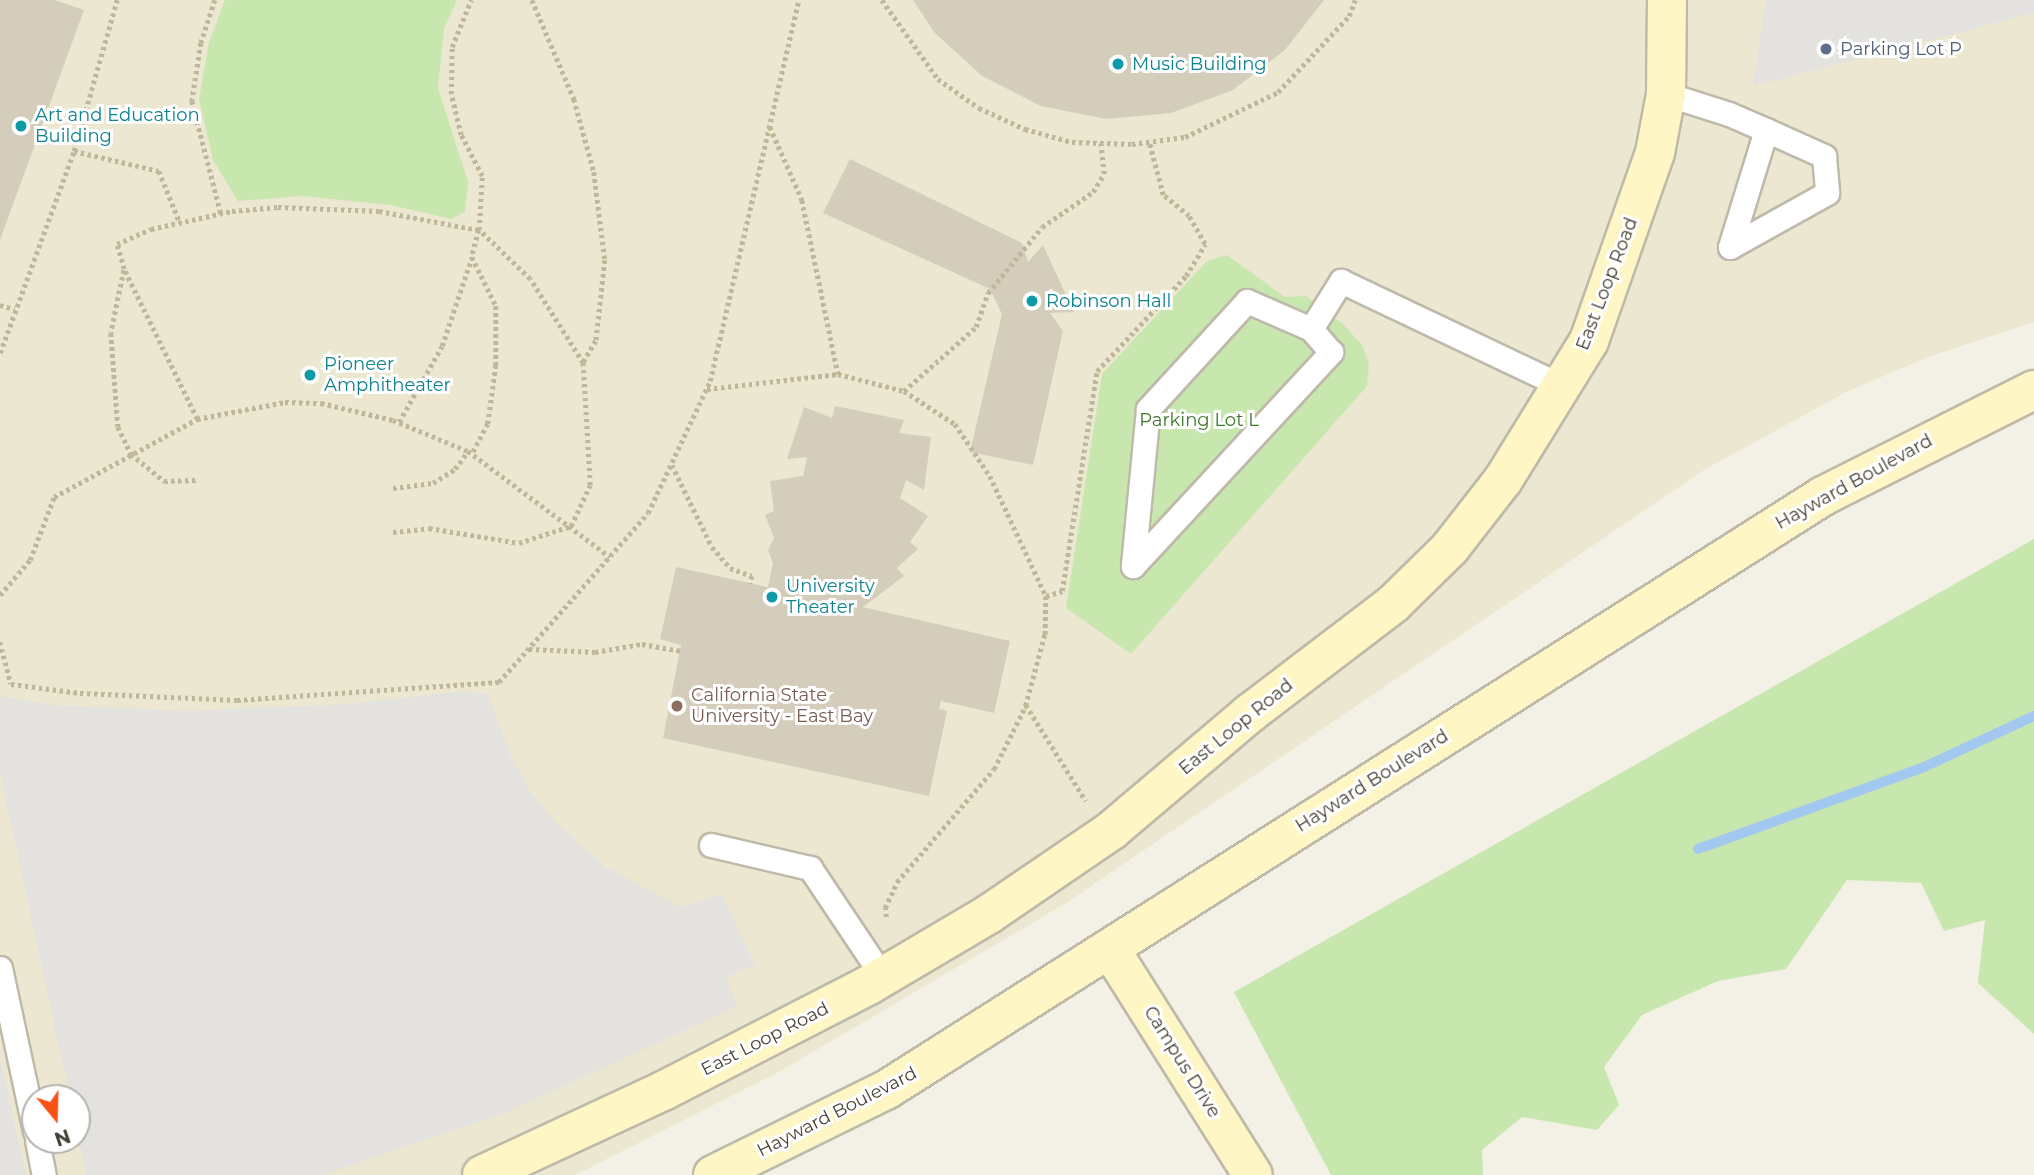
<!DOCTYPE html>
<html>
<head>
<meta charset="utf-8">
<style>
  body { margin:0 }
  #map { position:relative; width:2034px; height:1175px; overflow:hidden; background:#f3f0e6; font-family:Montserrat,sans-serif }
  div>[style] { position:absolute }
  .education>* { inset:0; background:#ece7d0 }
  .green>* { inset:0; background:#c8e7af }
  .parking>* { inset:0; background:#e4e2de }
  .stream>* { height:10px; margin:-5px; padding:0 5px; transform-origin:5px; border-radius:5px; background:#a3c8f0 }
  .building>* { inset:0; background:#d4cdbc }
  .path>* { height:4.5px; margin-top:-2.25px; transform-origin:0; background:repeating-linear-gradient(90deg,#c0b79a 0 3.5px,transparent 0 7px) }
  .roads { filter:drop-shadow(2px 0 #beb9a9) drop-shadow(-2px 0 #beb9a9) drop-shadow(0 2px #beb9a9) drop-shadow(0 -2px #beb9a9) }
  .lane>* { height:23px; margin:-11.5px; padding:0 11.5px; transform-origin:11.5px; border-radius:11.5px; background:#fff }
  .secondary>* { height:38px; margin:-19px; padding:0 19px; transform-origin:19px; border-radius:19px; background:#fef6c5 }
  .dots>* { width:19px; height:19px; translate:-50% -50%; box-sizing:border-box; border:4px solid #fff; border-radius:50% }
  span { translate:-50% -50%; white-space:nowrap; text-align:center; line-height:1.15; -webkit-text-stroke:6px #fff; paint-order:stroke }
  .service-label { font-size:18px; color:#4e5e75 }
  .left { translate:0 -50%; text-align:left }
  .culture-label { font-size:18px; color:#0d838f }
  .street-label { font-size:18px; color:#464135 }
  .park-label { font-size:18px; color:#3e7729 }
  .education-label { font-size:18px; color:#785e54 }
  .north { position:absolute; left:21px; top:1084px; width:70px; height:70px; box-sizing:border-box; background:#fff; border:2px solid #b5b3ae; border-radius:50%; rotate:161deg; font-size:19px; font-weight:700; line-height:28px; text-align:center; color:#464135 }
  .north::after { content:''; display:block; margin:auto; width:24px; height:32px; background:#f85218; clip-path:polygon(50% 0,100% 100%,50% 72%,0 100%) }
</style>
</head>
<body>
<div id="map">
  <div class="education">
    <i style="clip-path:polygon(evenodd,0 0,2034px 0,2034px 322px,1928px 357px,1846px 392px,1704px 470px,1066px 903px,777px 1073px,575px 1175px,0 1175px,0 0,35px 1098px,77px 1098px,77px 1140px,35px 1140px,35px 1098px)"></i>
  </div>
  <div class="green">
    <i style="clip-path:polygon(225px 0,457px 0,444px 29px,438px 88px,468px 182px,465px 212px,451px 219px,390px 205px,303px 196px,238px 201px,213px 160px,199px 99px,209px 42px)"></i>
    <i style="clip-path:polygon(1227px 255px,1285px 297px,1306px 296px,1344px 325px,1362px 345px,1369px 364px,1367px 386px,1131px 654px,1066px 608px,1102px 374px,1207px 261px)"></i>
    <i style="clip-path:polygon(2034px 539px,2034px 1034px,1978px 983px,1985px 920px,1944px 931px,1921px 883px,1847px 880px,1786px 969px,1718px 981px,1642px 1015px,1604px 1067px,1619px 1105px,1597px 1130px,1522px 1117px,1482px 1150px,1483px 1175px,1331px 1175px,1234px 992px)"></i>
  </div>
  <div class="parking">
    <i style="clip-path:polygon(1766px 0,2034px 0,2034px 13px,1753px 86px)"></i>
    <i style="clip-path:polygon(466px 691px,489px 695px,510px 754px,529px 789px,556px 822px,604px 866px,680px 907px,722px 895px,755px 965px,726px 977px,738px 1006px,507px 1112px,323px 1175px,86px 1175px,77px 1133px,77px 1098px,70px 1098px,0 773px,0 696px,53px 705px,184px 711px,348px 704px)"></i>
    <i style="clip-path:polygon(0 1059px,26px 1175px,0 1175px)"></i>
  </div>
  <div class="stream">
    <i style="left:1698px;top:849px;width:240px;rotate:-19.9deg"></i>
    <i style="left:1924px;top:767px;width:121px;rotate:-24.9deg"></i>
  </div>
  <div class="building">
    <i style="clip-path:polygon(0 0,55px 0,84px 10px,0 240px)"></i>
    <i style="clip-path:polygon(913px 0,1324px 0,1285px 50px,1233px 90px,1171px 113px,1106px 119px,1041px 106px,982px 76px,934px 32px)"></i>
    <i style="clip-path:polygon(850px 159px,1022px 243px,1028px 262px,1043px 245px,1074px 312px,1050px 313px,1063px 331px,1033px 465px,970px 452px,1002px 314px,990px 289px,823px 213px)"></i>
    <i style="clip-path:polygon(835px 406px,904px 420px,899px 433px,931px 437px,924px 490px,906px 480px,900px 498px,928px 516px,910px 542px,918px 549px,897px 568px,904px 576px,863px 607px,1010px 641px,994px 713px,941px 701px,939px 709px,947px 711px,929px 796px,663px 738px,681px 645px,660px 639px,676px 567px,768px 587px,773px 563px,768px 550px,774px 538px,765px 515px,774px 511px,770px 481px,803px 476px,807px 457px,787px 459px,804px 407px,832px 418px)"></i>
  </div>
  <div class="path">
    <i style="left:215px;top:0;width:45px;rotate:108deg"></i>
    <i style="left:201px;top:43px;width:59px;rotate:98.8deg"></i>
    <i style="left:192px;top:101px;width:117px;rotate:75.6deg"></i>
    <i style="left:532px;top:0;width:108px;rotate:67deg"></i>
    <i style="left:574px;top:99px;width:76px;rotate:74.7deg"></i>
    <i style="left:594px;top:172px;width:89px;rotate:82.9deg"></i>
    <i style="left:605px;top:260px;width:81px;rotate:96.3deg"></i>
    <i style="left:596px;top:341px;width:26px;rotate:121deg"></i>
    <i style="left:882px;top:0;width:97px;rotate:54.7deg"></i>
    <i style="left:938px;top:79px;width:50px;rotate:35.3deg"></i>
    <i style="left:979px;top:108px;width:51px;rotate:24.5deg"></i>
    <i style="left:1025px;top:129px;width:49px;rotate:15.5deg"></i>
    <i style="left:1072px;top:142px;width:60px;rotate:1.9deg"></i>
    <i style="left:1132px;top:144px;width:53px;rotate:-7.5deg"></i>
    <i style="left:1185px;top:137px;width:103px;rotate:-25.8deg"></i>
    <i style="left:1278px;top:92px;width:104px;rotate:-46.9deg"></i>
    <i style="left:1349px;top:16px;width:17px;rotate:-69deg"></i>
    <i style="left:770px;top:127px;width:80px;rotate:66.3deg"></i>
    <i style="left:802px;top:200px;width:178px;rotate:78.3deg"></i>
    <i style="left:838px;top:374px;width:68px;rotate:14.4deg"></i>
    <i style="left:904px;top:391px;width:61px;rotate:32.9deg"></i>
    <i style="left:955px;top:424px;width:63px;rotate:56.1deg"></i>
    <i style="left:990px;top:476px;width:132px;rotate:65deg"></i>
    <i style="left:1046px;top:596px;width:17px;rotate:-17deg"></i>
    <i style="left:1062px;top:591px;width:223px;rotate:-81deg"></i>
    <i style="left:1097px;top:371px;width:130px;rotate:-46.9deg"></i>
    <i style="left:1186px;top:276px;width:37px;rotate:-59deg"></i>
    <i style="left:1205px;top:244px;width:32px;rotate:-120deg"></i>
    <i style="left:1189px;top:216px;width:33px;rotate:-141deg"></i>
    <i style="left:1163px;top:195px;width:55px;rotate:-104.8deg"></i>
    <i style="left:74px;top:151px;width:87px;rotate:13.2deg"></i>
    <i style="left:159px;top:171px;width:56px;rotate:68deg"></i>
    <i style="left:124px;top:270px;width:64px;rotate:101.7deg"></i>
    <i style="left:111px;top:333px;width:94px;rotate:85.7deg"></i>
    <i style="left:118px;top:427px;width:30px;rotate:64deg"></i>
    <i style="left:131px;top:454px;width:43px;rotate:39.3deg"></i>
    <i style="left:164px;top:481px;width:32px;rotate:-2deg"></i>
    <i style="left:0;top:305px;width:15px;rotate:16deg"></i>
    <i style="left:0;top:353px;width:215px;rotate:-69.9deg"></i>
    <i style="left:74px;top:151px;width:157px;rotate:-74.1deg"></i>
    <i style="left:707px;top:389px;width:132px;rotate:-6.5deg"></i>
    <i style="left:904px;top:391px;width:96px;rotate:-41.6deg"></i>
    <i style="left:976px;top:327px;width:36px;rotate:-71deg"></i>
    <i style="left:988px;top:293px;width:85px;rotate:-50.7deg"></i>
    <i style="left:1042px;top:227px;width:62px;rotate:-34.5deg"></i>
    <i style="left:1093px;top:192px;width:21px;rotate:-59deg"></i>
    <i style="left:1104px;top:174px;width:31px;rotate:-96deg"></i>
    <i style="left:197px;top:419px;width:167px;rotate:-116deg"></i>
    <i style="left:124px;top:269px;width:26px;rotate:-106deg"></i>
    <i style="left:117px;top:244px;width:37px;rotate:-24deg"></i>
    <i style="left:151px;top:229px;width:83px;rotate:-12.5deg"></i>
    <i style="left:232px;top:211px;width:46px;rotate:-5deg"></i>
    <i style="left:278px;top:207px;width:101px;rotate:2.3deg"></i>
    <i style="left:379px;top:211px;width:102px;rotate:10.8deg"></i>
    <i style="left:479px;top:230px;width:28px;rotate:105deg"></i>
    <i style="left:472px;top:257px;width:55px;rotate:63.9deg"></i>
    <i style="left:496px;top:306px;width:59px;rotate:90deg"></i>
    <i style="left:496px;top:365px;width:60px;rotate:97.7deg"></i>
    <i style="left:488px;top:424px;width:34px;rotate:118deg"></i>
    <i style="left:399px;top:422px;width:87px;rotate:-60.5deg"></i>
    <i style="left:442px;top:346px;width:94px;rotate:-71.4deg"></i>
    <i style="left:672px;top:465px;width:91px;rotate:64deg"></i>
    <i style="left:712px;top:547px;width:28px;rotate:49deg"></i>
    <i style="left:730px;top:568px;width:23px;rotate:20deg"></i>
    <i style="left:752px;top:576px;width:8px;rotate:104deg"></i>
    <i style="left:393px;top:488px;width:40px;rotate:-7.1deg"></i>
    <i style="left:433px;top:483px;width:26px;rotate:-32deg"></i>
    <i style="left:455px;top:469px;width:22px;rotate:-54deg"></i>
    <i style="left:393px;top:532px;width:36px;rotate:-6deg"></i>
    <i style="left:429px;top:528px;width:91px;rotate:9.5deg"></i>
    <i style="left:519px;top:543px;width:55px;rotate:-18.1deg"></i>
    <i style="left:571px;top:526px;width:45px;rotate:-65.1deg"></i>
    <i style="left:590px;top:485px;width:122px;rotate:-93.3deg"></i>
    <i style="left:583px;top:363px;width:99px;rotate:-122.2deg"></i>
    <i style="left:530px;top:279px;width:71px;rotate:-136.1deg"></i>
    <i style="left:479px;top:230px;width:54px;rotate:-86.8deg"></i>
    <i style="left:482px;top:176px;width:46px;rotate:-117.1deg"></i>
    <i style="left:461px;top:135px;width:42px;rotate:-103.7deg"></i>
    <i style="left:451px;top:94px;width:47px;rotate:-88.8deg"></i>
    <i style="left:452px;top:47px;width:51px;rotate:-68deg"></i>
    <i style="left:0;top:595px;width:46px;rotate:-49.4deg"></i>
    <i style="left:30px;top:560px;width:67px;rotate:-69.1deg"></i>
    <i style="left:54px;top:497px;width:163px;rotate:-28.6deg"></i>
    <i style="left:197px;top:419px;width:90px;rotate:-10.9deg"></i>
    <i style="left:285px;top:402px;width:36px;rotate:2deg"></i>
    <i style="left:321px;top:403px;width:74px;rotate:13.3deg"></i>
    <i style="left:393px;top:420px;width:81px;rotate:22.5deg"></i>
    <i style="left:468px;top:451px;width:177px;rotate:36.7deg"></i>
    <i style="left:1046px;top:596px;width:39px;rotate:91deg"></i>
    <i style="left:1045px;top:635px;width:73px;rotate:105.2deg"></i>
    <i style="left:1026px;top:705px;width:113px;rotate:58deg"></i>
    <i style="left:0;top:642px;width:43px;rotate:75.3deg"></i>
    <i style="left:11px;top:684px;width:70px;rotate:7.4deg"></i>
    <i style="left:80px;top:693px;width:157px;rotate:2.6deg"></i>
    <i style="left:237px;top:700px;width:263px;rotate:-3.9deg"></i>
    <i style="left:499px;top:682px;width:225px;rotate:-48.6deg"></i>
    <i style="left:648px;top:513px;width:146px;rotate:-64.8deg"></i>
    <i style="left:710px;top:381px;width:391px;rotate:-76.9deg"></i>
    <i style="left:529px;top:649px;width:66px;rotate:2.6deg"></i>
    <i style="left:595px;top:652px;width:48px;rotate:-9.7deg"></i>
    <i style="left:642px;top:644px;width:39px;rotate:10deg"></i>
    <i style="left:886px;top:917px;width:9px;rotate:-96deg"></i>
    <i style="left:885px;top:908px;width:29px;rotate:-65deg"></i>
    <i style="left:897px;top:882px;width:149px;rotate:-49.4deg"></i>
    <i style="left:994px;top:769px;width:72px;rotate:-63.4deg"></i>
  </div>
  <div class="roads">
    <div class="lane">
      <i style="left:1666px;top:94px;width:66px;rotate:17.6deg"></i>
      <i style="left:1729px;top:114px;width:40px;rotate:23.4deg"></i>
      <i style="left:1766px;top:130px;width:64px;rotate:24.1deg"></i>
      <i style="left:1824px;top:156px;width:37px;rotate:85deg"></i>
      <i style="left:1827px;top:193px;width:111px;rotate:150.9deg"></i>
      <i style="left:1730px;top:247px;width:122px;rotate:-72.9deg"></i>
      <i style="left:1311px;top:329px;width:70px;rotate:-156.4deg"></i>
      <i style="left:1247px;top:301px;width:147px;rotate:132.5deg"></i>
      <i style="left:1148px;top:409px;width:158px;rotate:95.5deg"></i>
      <i style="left:1133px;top:566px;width:292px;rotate:-47.2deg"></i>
      <i style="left:1331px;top:352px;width:30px;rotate:-131deg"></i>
      <i style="left:1311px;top:329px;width:57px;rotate:-58deg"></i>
      <i style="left:1341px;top:281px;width:245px;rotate:25.4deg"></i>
      <i style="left:711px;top:845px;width:102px;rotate:13.1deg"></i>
      <i style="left:810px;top:868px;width:131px;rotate:56.2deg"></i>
      <i style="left:0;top:968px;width:167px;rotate:77.9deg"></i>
      <i style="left:37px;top:1140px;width:36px;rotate:79deg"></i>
    </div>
    <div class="secondary">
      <i style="left:1110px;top:949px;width:267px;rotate:57.7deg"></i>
      <i style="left:482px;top:1175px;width:200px;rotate:-24.9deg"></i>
      <i style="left:663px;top:1091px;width:232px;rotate:-27.2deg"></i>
      <i style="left:869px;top:985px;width:139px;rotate:-30.6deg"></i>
      <i style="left:989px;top:914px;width:149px;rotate:-34.3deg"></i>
      <i style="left:1112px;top:830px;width:181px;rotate:-40.3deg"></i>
      <i style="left:1250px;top:713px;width:180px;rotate:-37.3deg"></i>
      <i style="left:1393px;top:604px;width:80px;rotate:-44.5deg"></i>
      <i style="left:1450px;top:548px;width:86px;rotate:-52.1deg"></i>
      <i style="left:1503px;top:480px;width:163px;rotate:-58.3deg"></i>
      <i style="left:1589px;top:341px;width:199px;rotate:-70.7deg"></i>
      <i style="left:1655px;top:153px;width:60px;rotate:-79.4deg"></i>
      <i style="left:1666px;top:94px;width:94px;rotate:-89.4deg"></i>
      <i style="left:713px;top:1175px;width:193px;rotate:-26.2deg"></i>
      <i style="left:886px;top:1090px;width:1109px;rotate:-32.37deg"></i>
      <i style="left:1823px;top:496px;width:236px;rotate:-26.7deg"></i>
    </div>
  </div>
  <div class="dots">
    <i style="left:1826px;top:49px;background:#5c6f8a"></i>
    <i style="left:1118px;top:64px;background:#0f9aa8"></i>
    <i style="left:21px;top:126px;background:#0f9aa8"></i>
    <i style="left:1032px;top:301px;background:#0f9aa8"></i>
    <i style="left:310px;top:375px;background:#0f9aa8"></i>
    <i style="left:772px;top:597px;background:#0f9aa8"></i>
    <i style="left:677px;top:706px;background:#8d6e63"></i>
  </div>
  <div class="service-label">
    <span class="left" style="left:1840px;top:49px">Parking Lot P</span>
  </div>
  <div class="culture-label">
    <span class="left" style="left:1132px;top:64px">Music Building</span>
    <span class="left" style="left:35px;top:126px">Art and Education<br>Building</span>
    <span class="left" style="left:1046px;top:301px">Robinson Hall</span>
    <span class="left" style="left:324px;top:375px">Pioneer<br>Amphitheater</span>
    <span class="left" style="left:786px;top:597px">University<br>Theater</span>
  </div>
  <div class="street-label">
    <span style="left:1607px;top:284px;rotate:-69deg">East Loop Road</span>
    <span style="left:1854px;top:482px;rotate:-29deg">Hayward Boulevard</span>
    <span style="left:1236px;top:727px;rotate:-39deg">East Loop Road</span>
    <span style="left:1372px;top:781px;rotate:-32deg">Hayward Boulevard</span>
    <span style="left:765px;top:1039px;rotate:-27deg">East Loop Road</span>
    <span style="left:1182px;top:1062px;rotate:58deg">Campus Drive</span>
    <span style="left:837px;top:1112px;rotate:-27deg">Hayward Boulevard</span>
  </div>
  <div class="park-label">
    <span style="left:1199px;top:420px">Parking Lot L</span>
  </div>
  <div class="education-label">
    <span class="left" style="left:691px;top:706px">California State<br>University - East Bay</span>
  </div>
  <div class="north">N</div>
</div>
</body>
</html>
